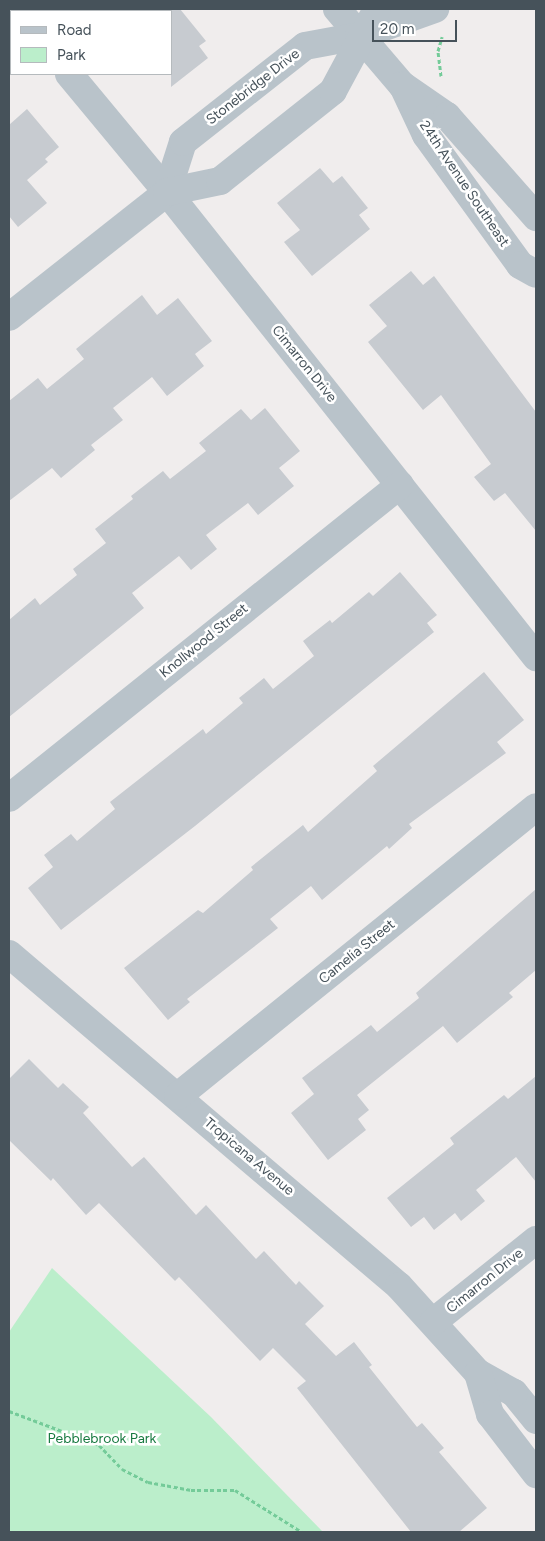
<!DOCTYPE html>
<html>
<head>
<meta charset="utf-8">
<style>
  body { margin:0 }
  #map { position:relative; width:545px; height:1541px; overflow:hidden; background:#f0eded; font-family:Figtree,sans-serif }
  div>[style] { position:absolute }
  .green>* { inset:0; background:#bbeecb }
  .building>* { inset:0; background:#c7cbd0 }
  .path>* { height:3px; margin-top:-1.5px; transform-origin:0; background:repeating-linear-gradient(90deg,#74cb99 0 4px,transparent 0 6.5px) }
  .minor>* { height:28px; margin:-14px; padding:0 14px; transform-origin:14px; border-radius:14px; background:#b9c3ca }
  span { translate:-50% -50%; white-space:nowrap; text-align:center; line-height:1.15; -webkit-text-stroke:5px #fff; paint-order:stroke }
  .street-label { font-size:14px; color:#46525a }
  .park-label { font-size:14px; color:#187a41 }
  .frame { position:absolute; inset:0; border:10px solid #46525a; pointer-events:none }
  .legend { position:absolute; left:10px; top:10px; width:162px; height:65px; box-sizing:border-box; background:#fff; border:1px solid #b5babd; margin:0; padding:6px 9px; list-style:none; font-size:15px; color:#46525a }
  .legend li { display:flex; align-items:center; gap:10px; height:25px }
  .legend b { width:25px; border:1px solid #b5babd }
  .scale { position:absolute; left:372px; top:20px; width:85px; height:22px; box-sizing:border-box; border:2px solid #46525a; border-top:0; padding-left:6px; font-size:15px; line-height:18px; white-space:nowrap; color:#46525a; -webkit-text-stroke:4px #fff; paint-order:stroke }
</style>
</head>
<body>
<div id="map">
  <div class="green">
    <i style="clip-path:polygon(52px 1268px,211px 1417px,323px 1532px,9px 1532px,9px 1332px)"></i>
  </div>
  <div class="building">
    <i style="clip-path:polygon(171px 9px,180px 9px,206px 41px,199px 46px,208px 58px,171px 87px)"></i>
    <i style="clip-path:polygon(27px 109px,59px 147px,45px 159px,48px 162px,27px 180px,47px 203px,18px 227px,9px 216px,9px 125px)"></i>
    <i style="clip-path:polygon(320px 168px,333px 183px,342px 176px,368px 208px,359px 215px,370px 229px,312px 276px,284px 242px,300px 230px,277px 203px)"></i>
    <i style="clip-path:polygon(411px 271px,423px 285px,434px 276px,536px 412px,536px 531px,505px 493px,494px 501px,474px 477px,491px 464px,441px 395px,423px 410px,368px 342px,387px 326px,369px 305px)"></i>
    <i style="clip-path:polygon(142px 295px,157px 315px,178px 298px,212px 341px,195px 354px,204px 366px,167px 396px,152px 377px,113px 408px,123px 420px,91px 445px,95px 450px,61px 478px,52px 468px,9px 501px,9px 401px,38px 378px,47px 389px,84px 359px,76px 349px)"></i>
    <i style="clip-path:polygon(265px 408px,300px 451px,279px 468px,294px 486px,258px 515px,248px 503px,206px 535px,217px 549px,191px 570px,179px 556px,132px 593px,144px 608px,9px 717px,9px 620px,35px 598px,40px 605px,77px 575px,73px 569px,106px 543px,95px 529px,133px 499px,131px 496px,163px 471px,170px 479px,206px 451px,199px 443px,241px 409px,251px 420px)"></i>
    <i style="clip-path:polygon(400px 572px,437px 615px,427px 623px,434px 632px,195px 826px,61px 930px,28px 888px,53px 867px,44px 855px,71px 834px,77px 841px,115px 809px,110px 802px,203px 729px,206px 734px,243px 703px,239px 698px,264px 678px,273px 689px,314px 656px,303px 641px,330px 620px,332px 623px,369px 592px,373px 596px)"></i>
    <i style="clip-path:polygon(484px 672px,524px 720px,497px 742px,506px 753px,409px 824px,412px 828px,389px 849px,387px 846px,322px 900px,311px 886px,270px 919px,278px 928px,187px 999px,190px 1002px,168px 1020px,124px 968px,198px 910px,203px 913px,253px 870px,251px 867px,303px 825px,308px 832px,377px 771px,373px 766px)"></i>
    <i style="clip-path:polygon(536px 889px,536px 970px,509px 993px,513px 997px,457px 1043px,443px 1026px,357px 1095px,369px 1110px,358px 1119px,366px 1130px,328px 1160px,291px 1113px,314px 1094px,302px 1078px,371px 1025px,377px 1032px,419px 998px,416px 993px)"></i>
    <i style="clip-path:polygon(29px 1059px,58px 1088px,63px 1083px,89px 1107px,83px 1113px,132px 1167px,144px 1157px,196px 1215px,206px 1205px,256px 1259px,264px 1251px,296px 1285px,299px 1281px,324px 1306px,305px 1324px,336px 1356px,354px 1342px,372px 1365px,369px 1367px,417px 1427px,422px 1423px,444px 1448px,439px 1452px,487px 1508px,459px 1532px,411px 1532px,297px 1388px,306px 1381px,273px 1348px,260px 1361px,179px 1277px,175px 1281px,99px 1203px,86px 1215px,53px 1178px,51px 1181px,9px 1140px,9px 1079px)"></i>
    <i style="clip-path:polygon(536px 1076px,536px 1182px,516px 1157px,476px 1190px,485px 1201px,461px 1221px,455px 1213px,434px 1230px,424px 1217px,411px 1227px,387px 1198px,454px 1144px,450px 1138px,504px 1095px,508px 1099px)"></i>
  </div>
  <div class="path">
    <i style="left:441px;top:76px;width:25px;rotate:-97deg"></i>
    <i style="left:438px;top:51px;width:15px;rotate:-74deg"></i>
    <i style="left:9px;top:1411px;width:96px;rotate:20.7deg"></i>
    <i style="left:99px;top:1445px;width:33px;rotate:46deg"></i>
    <i style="left:122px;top:1469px;width:29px;rotate:27deg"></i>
    <i style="left:148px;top:1482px;width:44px;rotate:10.5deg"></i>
    <i style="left:191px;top:1490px;width:44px"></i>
    <i style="left:235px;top:1490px;width:79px;rotate:32.1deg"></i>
  </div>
  <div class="minor">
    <i style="left:14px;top:9px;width:3px;rotate:45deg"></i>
    <i style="left:337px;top:9px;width:100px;rotate:49.5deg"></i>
    <i style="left:402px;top:85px;width:55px;rotate:34.6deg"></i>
    <i style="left:447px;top:116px;width:135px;rotate:48.6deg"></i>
    <i style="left:69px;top:74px;width:153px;rotate:50.3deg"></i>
    <i style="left:167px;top:192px;width:594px;rotate:51.57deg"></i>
    <i style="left:403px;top:86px;width:54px;rotate:64.9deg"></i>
    <i style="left:426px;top:135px;width:160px;rotate:54.1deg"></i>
    <i style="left:520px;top:265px;width:18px;rotate:29deg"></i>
    <i style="left:167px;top:192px;width:52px;rotate:-72.3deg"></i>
    <i style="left:183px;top:142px;width:155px;rotate:-38.2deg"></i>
    <i style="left:305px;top:46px;width:55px;rotate:-10.5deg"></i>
    <i style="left:359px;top:36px;width:81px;rotate:-19.6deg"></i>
    <i style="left:9px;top:317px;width:201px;rotate:-38.3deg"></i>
    <i style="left:167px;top:192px;width:54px;rotate:-11.7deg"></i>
    <i style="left:220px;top:181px;width:144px;rotate:-38.5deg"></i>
    <i style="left:333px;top:91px;width:93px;rotate:-61.8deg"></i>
    <i style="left:9px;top:798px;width:501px;rotate:-38.68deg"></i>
    <i style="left:9px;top:954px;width:512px;rotate:40.41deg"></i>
    <i style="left:399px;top:1286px;width:118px;rotate:47.8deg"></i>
    <i style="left:178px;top:1096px;width:460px;rotate:-38.9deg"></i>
    <i style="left:433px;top:1322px;width:132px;rotate:-38.5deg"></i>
    <i style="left:536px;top:1420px;width:35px;rotate:-129deg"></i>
    <i style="left:514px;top:1393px;width:41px;rotate:-150.9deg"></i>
    <i style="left:478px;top:1373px;width:43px;rotate:73.7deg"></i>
    <i style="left:490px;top:1414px;width:76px;rotate:52.5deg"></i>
  </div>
  <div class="street-label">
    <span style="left:253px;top:87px;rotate:-38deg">Stonebridge Drive</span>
    <span style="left:464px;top:184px;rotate:56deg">24th Avenue Southeast</span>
    <span style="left:304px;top:364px;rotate:51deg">Cimarron Drive</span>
    <span style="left:204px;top:641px;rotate:-39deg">Knollwood Street</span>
    <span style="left:357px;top:952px;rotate:-39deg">Camelia Street</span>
    <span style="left:249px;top:1157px;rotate:40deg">Tropicana Avenue</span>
    <span style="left:485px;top:1281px;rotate:-39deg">Cimarron Drive</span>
  </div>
  <div class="park-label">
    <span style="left:102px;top:1439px">Pebblebrook Park</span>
  </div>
  <div class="frame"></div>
  <ul class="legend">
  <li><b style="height:6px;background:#b9c3ca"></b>Road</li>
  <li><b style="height:14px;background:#bbeecb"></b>Park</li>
  </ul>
  <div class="scale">20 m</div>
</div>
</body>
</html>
